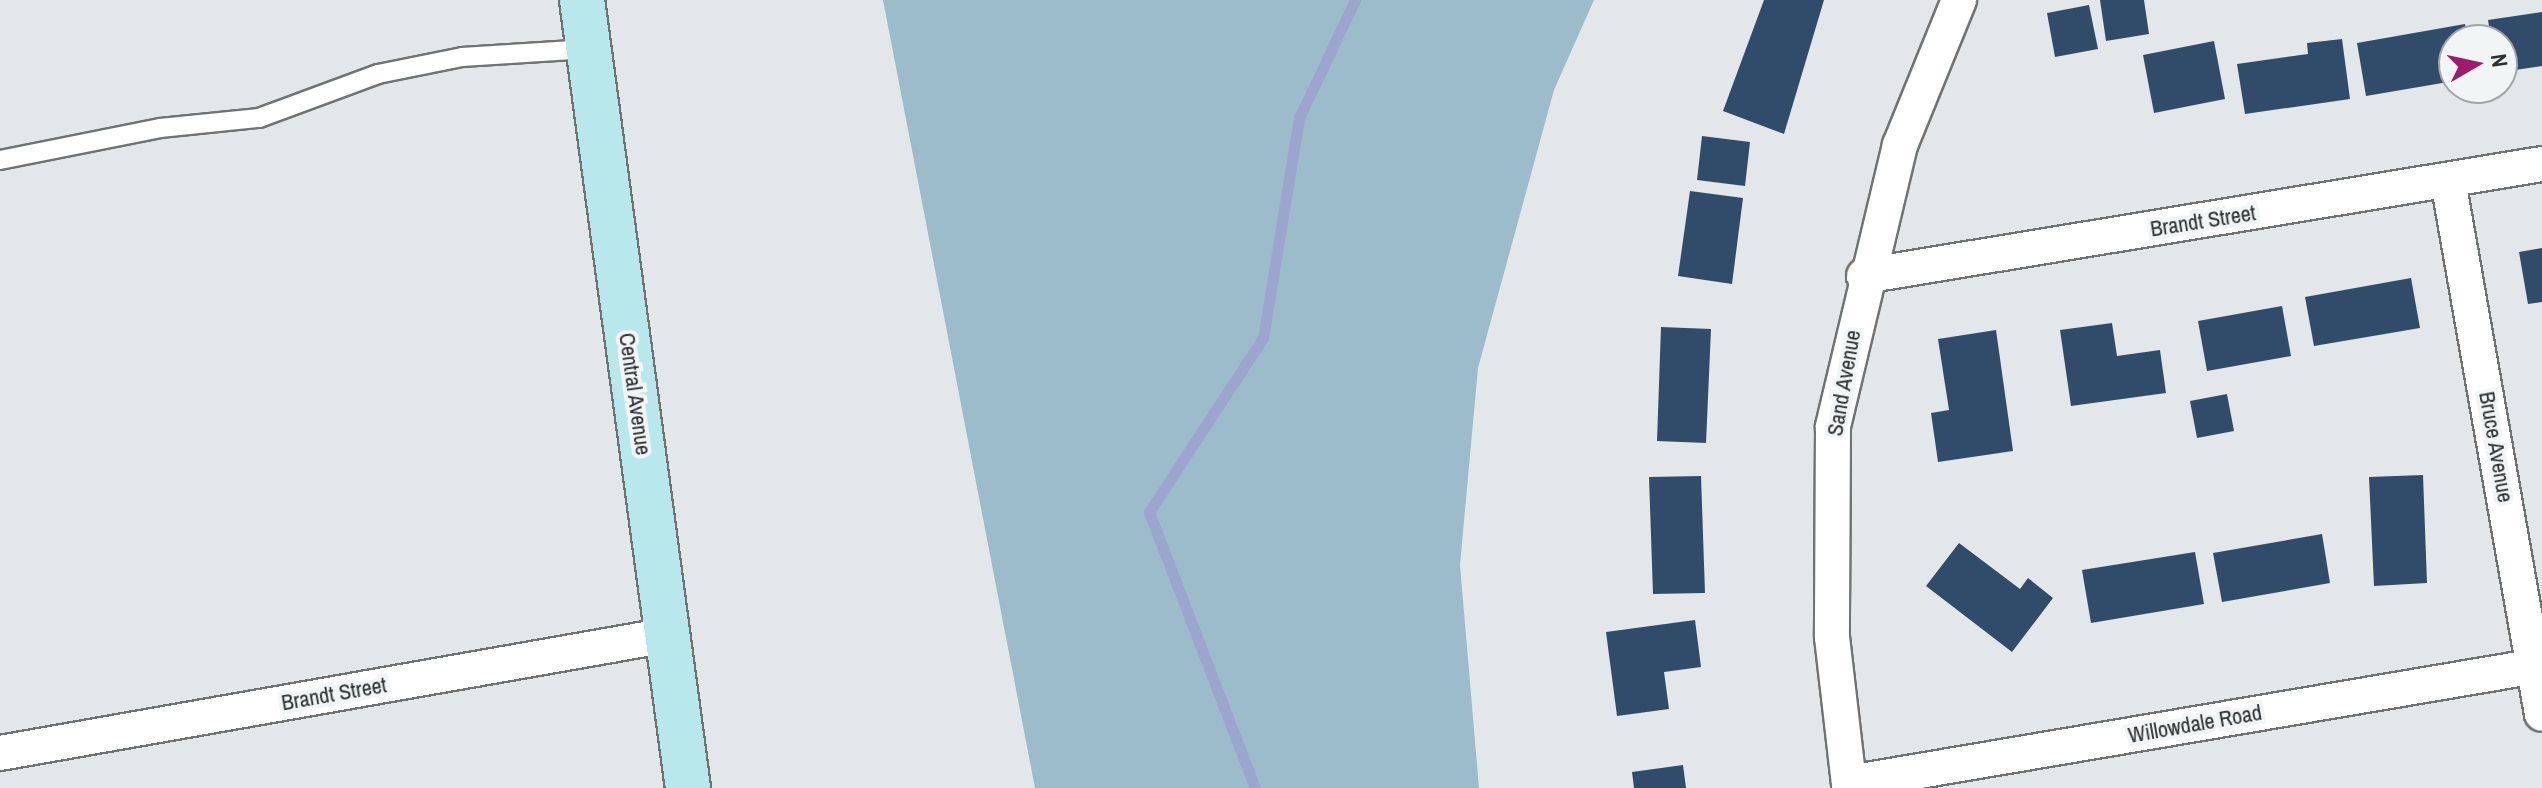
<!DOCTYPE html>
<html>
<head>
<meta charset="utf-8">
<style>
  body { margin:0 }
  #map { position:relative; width:2542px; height:788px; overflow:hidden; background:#e4e7e9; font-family:"Archivo Narrow",sans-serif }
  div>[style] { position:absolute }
  .green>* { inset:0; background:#9cbccb }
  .stream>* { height:11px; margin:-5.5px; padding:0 5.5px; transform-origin:5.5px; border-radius:5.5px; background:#9ca5ce }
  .building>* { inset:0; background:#314c6a }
  .roads { filter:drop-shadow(2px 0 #6f7374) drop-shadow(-2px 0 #6f7374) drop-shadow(0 2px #6f7374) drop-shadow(0 -2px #6f7374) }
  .lane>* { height:18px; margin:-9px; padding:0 9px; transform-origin:9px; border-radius:9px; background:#fff }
  .street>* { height:34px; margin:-17px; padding:0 17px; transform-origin:17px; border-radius:17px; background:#fff }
  .secondary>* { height:44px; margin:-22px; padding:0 22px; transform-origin:22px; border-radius:22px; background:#b9e8ec }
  span { translate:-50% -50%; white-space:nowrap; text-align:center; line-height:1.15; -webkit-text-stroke:8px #f1f5f6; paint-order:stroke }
  .street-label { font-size:22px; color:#2c2e2f }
  .north { position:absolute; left:2438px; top:24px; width:80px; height:80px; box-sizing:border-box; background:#f1f5f6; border:2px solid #a2a5a6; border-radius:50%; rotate:81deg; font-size:22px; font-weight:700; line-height:32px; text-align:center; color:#2c2e2f }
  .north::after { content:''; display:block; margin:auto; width:28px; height:36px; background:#9e1c6e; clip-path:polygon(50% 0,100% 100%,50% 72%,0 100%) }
</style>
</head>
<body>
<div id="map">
  <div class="green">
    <i style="clip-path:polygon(883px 0,1594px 0,1554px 90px,1478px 368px,1460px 565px,1479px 788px,1035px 788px)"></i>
  </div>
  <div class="stream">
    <i style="left:1255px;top:788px;width:296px;rotate:-111deg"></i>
    <i style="left:1149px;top:512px;width:208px;rotate:-56.8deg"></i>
    <i style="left:1263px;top:338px;width:223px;rotate:-80.7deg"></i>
    <i style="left:1299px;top:118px;width:131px;rotate:-64.6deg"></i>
  </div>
  <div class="building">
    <i style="clip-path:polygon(1764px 0,1824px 0,1784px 134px,1723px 111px)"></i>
    <i style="clip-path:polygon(2100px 0,2144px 0,2149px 34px,2106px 41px)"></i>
    <i style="clip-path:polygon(2089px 5px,2098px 49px,2055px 57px,2047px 13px)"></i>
    <i style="clip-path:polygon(2542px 12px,2542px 66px,2502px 72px,2502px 40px,2491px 40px,2488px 20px)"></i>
    <i style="clip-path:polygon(2465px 24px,2468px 40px,2454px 40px,2454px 81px,2366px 96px,2357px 43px)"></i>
    <i style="clip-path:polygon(2342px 39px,2350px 99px,2245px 114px,2237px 64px,2308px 54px,2307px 43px)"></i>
    <i style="clip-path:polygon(2214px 41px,2225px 99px,2154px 113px,2143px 55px)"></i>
    <i style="clip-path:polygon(1702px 136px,1750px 142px,1745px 186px,1697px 180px)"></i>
    <i style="clip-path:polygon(1690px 191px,1743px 198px,1732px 284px,1678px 276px)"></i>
    <i style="clip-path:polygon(2542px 248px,2542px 302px,2528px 304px,2519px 252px)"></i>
    <i style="clip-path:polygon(2411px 278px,2420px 328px,2314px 346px,2305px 297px)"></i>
    <i style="clip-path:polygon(2282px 306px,2291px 356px,2207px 371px,2198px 321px)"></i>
    <i style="clip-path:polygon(2112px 323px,2117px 356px,2160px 350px,2166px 393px,2071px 406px,2060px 330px)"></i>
    <i style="clip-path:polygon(1661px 327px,1711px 329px,1706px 443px,1657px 441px)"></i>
    <i style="clip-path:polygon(1996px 330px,2013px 451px,1938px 462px,1931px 413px,1949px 410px,1938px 339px)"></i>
    <i style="clip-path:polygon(2227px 394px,2234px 431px,2197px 438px,2190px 401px)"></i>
    <i style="clip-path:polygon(2423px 475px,2427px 583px,2374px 586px,2369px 477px)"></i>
    <i style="clip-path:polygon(1701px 476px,1705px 593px,1653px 594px,1649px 477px)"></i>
    <i style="clip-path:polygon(2322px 534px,2330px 583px,2222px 602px,2213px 553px)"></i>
    <i style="clip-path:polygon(1959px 543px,2020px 589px,2028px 578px,2053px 598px,2012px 652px,1926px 586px)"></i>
    <i style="clip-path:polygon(2195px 552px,2204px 604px,2091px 623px,2082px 570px)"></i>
    <i style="clip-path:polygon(1695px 620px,1701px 667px,1664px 672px,1669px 709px,1617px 716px,1606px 632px)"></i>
    <i style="clip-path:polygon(1683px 765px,1686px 788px,1634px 788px,1632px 772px)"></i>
  </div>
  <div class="roads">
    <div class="lane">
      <i style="left:0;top:160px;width:163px;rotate:-11.3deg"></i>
      <i style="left:160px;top:128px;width:100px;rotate:-5.8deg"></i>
      <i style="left:259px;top:118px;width:127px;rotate:-20.3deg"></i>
      <i style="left:378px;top:74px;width:86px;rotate:-11.4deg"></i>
      <i style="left:462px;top:57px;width:127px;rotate:-3.6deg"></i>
    </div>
    <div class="street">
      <i style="left:1959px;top:0;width:157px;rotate:112.1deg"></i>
      <i style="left:1900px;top:145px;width:290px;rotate:103.4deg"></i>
      <i style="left:1833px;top:427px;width:210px;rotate:90.3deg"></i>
      <i style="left:1832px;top:637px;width:147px;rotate:83.4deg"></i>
      <i style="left:1849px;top:783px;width:703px;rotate:-9.66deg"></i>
      <i style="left:2448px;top:181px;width:541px;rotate:80deg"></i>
      <i style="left:1864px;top:276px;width:687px;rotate:-9.38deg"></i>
      <i style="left:0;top:753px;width:678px;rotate:-10.02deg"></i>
    </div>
    <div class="secondary">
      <i style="left:582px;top:0;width:795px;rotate:82.34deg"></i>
    </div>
  </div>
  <div class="street-label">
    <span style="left:2203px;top:221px;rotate:-9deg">Brandt Street</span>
    <span style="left:1844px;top:383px;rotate:-80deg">Sand Avenue</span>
    <span style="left:635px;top:394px;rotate:82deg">Central Avenue</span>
    <span style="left:2496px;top:447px;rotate:80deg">Bruce Avenue</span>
    <span style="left:334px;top:694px;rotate:-10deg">Brandt Street</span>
    <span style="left:2195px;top:724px;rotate:-10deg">Willowdale Road</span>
  </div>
  <div class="north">N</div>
</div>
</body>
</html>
